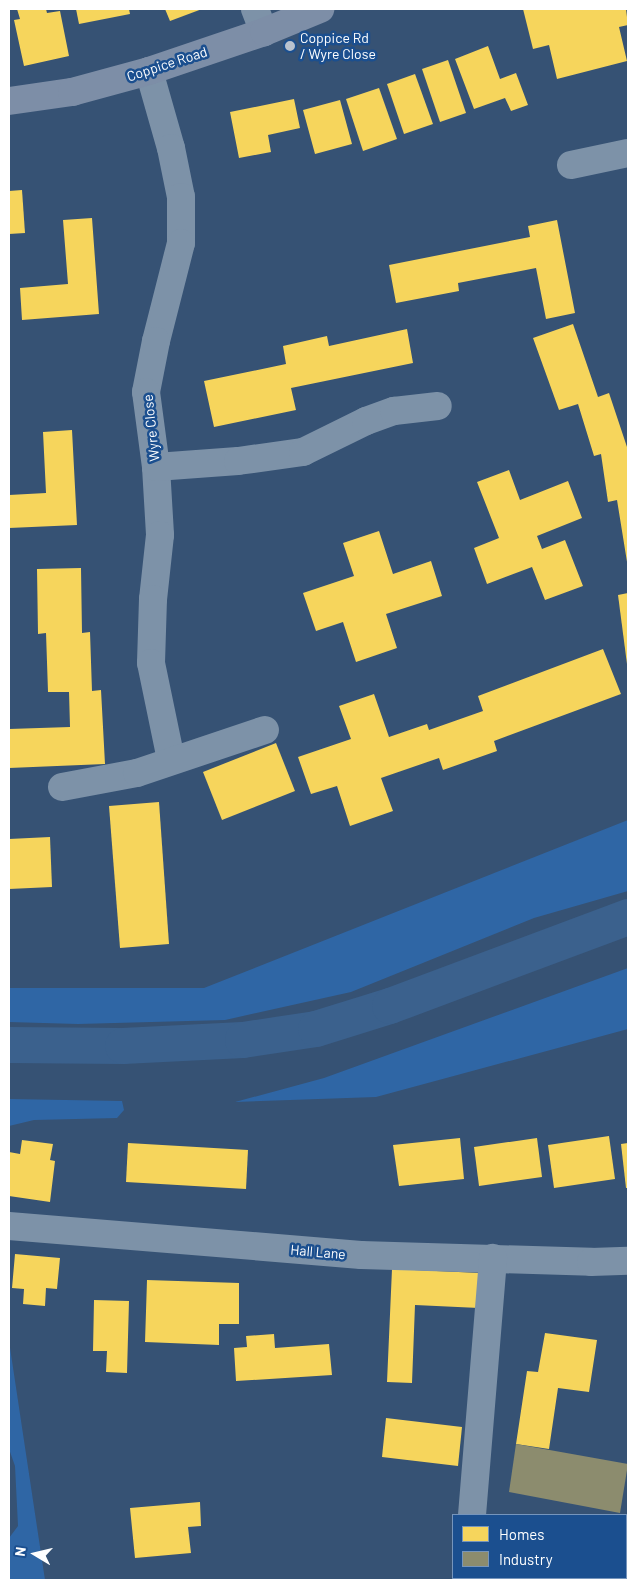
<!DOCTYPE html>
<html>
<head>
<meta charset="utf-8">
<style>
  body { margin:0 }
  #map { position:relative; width:637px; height:1589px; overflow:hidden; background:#365274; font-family:Barlow,sans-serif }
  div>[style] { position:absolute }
  .green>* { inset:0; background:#2f66a5 }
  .homes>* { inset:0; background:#f6d55c }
  .industry>* { inset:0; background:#8c8c6e }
  .canal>* { height:36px; margin:-18px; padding:0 18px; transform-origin:18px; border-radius:18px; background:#3b618d }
  .minor>* { height:28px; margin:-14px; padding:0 14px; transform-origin:14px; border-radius:14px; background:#7d92a8 }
  .major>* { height:28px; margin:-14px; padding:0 14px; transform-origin:14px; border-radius:14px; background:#7d8ea7 }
  .dots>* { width:14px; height:14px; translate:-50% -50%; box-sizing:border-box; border:2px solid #1b4f8f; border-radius:50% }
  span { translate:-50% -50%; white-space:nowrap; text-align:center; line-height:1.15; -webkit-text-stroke:5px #1b4f8f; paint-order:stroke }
  .poi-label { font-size:14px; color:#fff }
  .left { translate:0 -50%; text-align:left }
  .street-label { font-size:14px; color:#fff }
  .frame { position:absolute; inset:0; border:10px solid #fff; pointer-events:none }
  .legend { position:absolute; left:452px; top:1514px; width:175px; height:65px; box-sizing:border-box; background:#1b4f8f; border:1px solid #7695bc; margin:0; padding:6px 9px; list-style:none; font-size:15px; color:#fff }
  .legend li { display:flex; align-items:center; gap:10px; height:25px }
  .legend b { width:25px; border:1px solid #7695bc }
  .north { position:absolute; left:10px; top:1529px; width:50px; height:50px; -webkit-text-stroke:4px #1b4f8f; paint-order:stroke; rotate:279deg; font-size:14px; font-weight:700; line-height:20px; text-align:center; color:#fff }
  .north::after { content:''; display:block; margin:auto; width:18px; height:22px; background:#fff; clip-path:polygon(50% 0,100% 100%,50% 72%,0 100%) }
</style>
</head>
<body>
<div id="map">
  <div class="green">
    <i style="clip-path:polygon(628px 820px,628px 891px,534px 918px,351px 992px,225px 1020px,78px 1024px,9px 1022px,9px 988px,204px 988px)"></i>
    <i style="clip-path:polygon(628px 968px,628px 1029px,376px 1097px,235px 1102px,324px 1078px)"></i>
    <i style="clip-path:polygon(9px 1099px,122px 1101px,124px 1110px,117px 1118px,34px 1120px,9px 1126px)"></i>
    <i style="clip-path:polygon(9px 1341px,45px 1580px,9px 1580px,9px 1538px,18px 1526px,15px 1466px,9px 1449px)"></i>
  </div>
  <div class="homes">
    <i style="clip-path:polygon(17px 9px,46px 9px,47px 13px,60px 11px,69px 56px,24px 66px,14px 20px,20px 19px)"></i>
    <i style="clip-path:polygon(76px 9px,129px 9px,130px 14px,79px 24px)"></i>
    <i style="clip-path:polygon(165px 9px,202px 9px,170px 21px)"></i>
    <i style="clip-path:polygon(523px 9px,626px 9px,628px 25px,619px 27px,627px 61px,557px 79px,549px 45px,533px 49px)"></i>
    <i style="clip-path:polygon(488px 46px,500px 79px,516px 73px,528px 105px,511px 111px,505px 98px,474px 109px,455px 59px)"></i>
    <i style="clip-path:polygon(448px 60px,466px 113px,440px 122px,422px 69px)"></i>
    <i style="clip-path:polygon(415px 74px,433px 124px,404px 134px,387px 84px)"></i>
    <i style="clip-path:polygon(379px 88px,397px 139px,363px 151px,346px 99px)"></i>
    <i style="clip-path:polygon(294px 99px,300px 128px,268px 135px,271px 152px,239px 158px,230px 112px)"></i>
    <i style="clip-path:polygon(340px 100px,352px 144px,315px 154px,303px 110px)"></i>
    <i style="clip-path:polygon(22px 190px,25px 233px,9px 234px,9px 191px)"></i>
    <i style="clip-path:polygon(92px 218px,99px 314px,22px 320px,20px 288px,68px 284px,63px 220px)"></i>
    <i style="clip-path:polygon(557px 220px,575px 313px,546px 319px,536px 268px,458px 283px,459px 291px,396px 303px,389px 265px,530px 237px,528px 226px)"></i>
    <i style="clip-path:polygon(573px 324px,598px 397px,609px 393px,628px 450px,628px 568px,617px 500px,608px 502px,601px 454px,594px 456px,578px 404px,559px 410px,533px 338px)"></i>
    <i style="clip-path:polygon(407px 329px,413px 363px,291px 388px,296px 410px,214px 427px,204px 381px,286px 364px,283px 346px,327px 336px,329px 346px)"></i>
    <i style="clip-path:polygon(72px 430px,77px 525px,9px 528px,9px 495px,46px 493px,43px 432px)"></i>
    <i style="clip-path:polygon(509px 470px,520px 500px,568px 481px,582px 518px,537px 536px,542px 549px,565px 540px,583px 586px,545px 600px,532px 567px,487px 584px,474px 548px,499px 538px,477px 482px)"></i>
    <i style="clip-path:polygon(379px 531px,393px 574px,431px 561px,442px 596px,386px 614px,397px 648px,356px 662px,343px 622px,316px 631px,303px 593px,354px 576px,343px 543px)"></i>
    <i style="clip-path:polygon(81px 568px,82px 633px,90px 632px,92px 691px,101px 690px,105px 764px,9px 768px,9px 729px,70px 727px,69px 692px,48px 692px,46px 633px,38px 634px,37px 569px)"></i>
    <i style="clip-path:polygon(628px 593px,628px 663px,627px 664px,618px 595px)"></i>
    <i style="clip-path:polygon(603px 649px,621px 694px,494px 741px,497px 751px,443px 770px,439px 758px,381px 778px,393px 811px,350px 826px,337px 786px,311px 794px,298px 757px,351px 739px,339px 706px,374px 694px,389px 737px,427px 724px,429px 730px,483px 711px,478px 696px)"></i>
    <i style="clip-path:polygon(276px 743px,295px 791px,222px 820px,203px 772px)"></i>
    <i style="clip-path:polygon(159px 802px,169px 944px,120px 948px,109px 806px)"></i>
    <i style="clip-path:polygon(50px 837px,52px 887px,9px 889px,9px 839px)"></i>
    <i style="clip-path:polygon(609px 1136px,615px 1179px,554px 1188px,548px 1145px)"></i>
    <i style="clip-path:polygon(460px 1138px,464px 1179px,399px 1186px,393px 1145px)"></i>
    <i style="clip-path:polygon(537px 1138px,542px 1177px,479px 1186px,474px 1147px)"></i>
    <i style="clip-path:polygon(22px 1140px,53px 1144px,50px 1160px,55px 1161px,50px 1202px,9px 1196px,9px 1152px,20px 1154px)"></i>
    <i style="clip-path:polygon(128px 1143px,248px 1150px,246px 1189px,126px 1182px)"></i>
    <i style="clip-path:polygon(628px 1143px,628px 1188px,626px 1188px,621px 1144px)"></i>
    <i style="clip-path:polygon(15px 1254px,60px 1258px,57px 1289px,46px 1288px,45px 1306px,23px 1304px,24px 1289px,12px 1288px)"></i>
    <i style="clip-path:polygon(392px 1269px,480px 1273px,479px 1308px,415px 1305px,412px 1383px,387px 1382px)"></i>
    <i style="clip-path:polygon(147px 1280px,239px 1283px,239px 1324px,219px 1324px,219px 1345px,145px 1342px)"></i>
    <i style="clip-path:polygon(94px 1300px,129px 1301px,127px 1373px,106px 1372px,107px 1351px,93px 1351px)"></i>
    <i style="clip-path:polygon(545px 1333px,597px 1340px,589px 1392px,558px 1388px,549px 1449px,516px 1444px,527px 1371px,538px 1372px)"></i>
    <i style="clip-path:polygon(274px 1334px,275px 1348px,329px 1344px,332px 1375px,236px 1381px,234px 1348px,247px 1347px,246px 1336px)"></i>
    <i style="clip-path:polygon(386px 1418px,462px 1427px,458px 1466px,382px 1457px)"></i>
    <i style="clip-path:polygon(200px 1502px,201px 1526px,188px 1527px,191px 1553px,135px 1558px,130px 1508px)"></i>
  </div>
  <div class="industry">
    <i style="clip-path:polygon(516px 1444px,628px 1464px,620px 1513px,509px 1492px)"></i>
  </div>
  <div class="canal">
    <i style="left:9px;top:1045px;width:114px;rotate:0.5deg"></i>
    <i style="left:123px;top:1046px;width:120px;rotate:-2.9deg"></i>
    <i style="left:243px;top:1040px;width:74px;rotate:-8.6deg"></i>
    <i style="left:316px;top:1029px;width:77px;rotate:-17.3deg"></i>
    <i style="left:390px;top:1006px;width:254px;rotate:-20.5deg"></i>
  </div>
  <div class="minor">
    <i style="left:255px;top:9px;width:25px;rotate:69deg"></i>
    <i style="left:149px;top:71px;width:80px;rotate:74.1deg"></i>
    <i style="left:171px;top:148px;width:50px;rotate:78.5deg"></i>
    <i style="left:181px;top:197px;width:46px;rotate:90deg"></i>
    <i style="left:181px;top:243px;width:101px;rotate:104.3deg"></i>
    <i style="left:156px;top:341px;width:52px;rotate:101.1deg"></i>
    <i style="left:146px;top:392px;width:76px;rotate:82.4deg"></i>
    <i style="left:156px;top:467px;width:68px;rotate:86.6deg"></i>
    <i style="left:160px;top:535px;width:64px;rotate:96.2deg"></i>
    <i style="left:153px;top:599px;width:64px;rotate:91.8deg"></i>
    <i style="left:151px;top:663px;width:99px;rotate:78.3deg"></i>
    <i style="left:571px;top:165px;width:58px;rotate:-11.9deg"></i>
    <i style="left:156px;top:467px;width:82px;rotate:-4.2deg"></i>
    <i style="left:238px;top:461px;width:66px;rotate:-7.9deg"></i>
    <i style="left:303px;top:452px;width:70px;rotate:-26.2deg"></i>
    <i style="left:366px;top:421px;width:30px;rotate:-20deg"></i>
    <i style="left:394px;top:411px;width:44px;rotate:-6.5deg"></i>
    <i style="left:62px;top:787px;width:76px;rotate:-10.6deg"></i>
    <i style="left:137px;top:773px;width:135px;rotate:-18.6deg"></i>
    <i style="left:9px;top:1226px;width:353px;rotate:4.7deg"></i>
    <i style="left:361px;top:1255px;width:230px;rotate:1.7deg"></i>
    <i style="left:591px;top:1262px;width:37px;rotate:-2deg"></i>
    <i style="left:472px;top:1515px;width:258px;rotate:-85.3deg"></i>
    <i style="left:493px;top:1578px;width:22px;rotate:5deg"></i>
  </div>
  <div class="major">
    <i style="left:9px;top:101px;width:64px;rotate:-8.1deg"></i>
    <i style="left:72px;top:92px;width:80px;rotate:-15.3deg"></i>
    <i style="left:149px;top:71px;width:121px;rotate:-18.7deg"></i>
    <i style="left:264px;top:32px;width:61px;rotate:-22.3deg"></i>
  </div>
  <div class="dots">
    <i style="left:290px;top:46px;background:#b9c2ce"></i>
  </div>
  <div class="poi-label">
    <span class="left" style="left:300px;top:46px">Coppice Rd<br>/ Wyre Close</span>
  </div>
  <div class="street-label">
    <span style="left:167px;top:64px;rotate:-18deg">Coppice Road</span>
    <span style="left:151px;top:428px;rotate:-96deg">Wyre Close</span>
    <span style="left:318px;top:1252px;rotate:5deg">Hall Lane</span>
  </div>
  <div class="frame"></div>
  <ul class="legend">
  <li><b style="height:14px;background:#f6d55c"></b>Homes</li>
  <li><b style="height:14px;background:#8c8c6e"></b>Industry</li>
  </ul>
  <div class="north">N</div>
</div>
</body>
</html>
